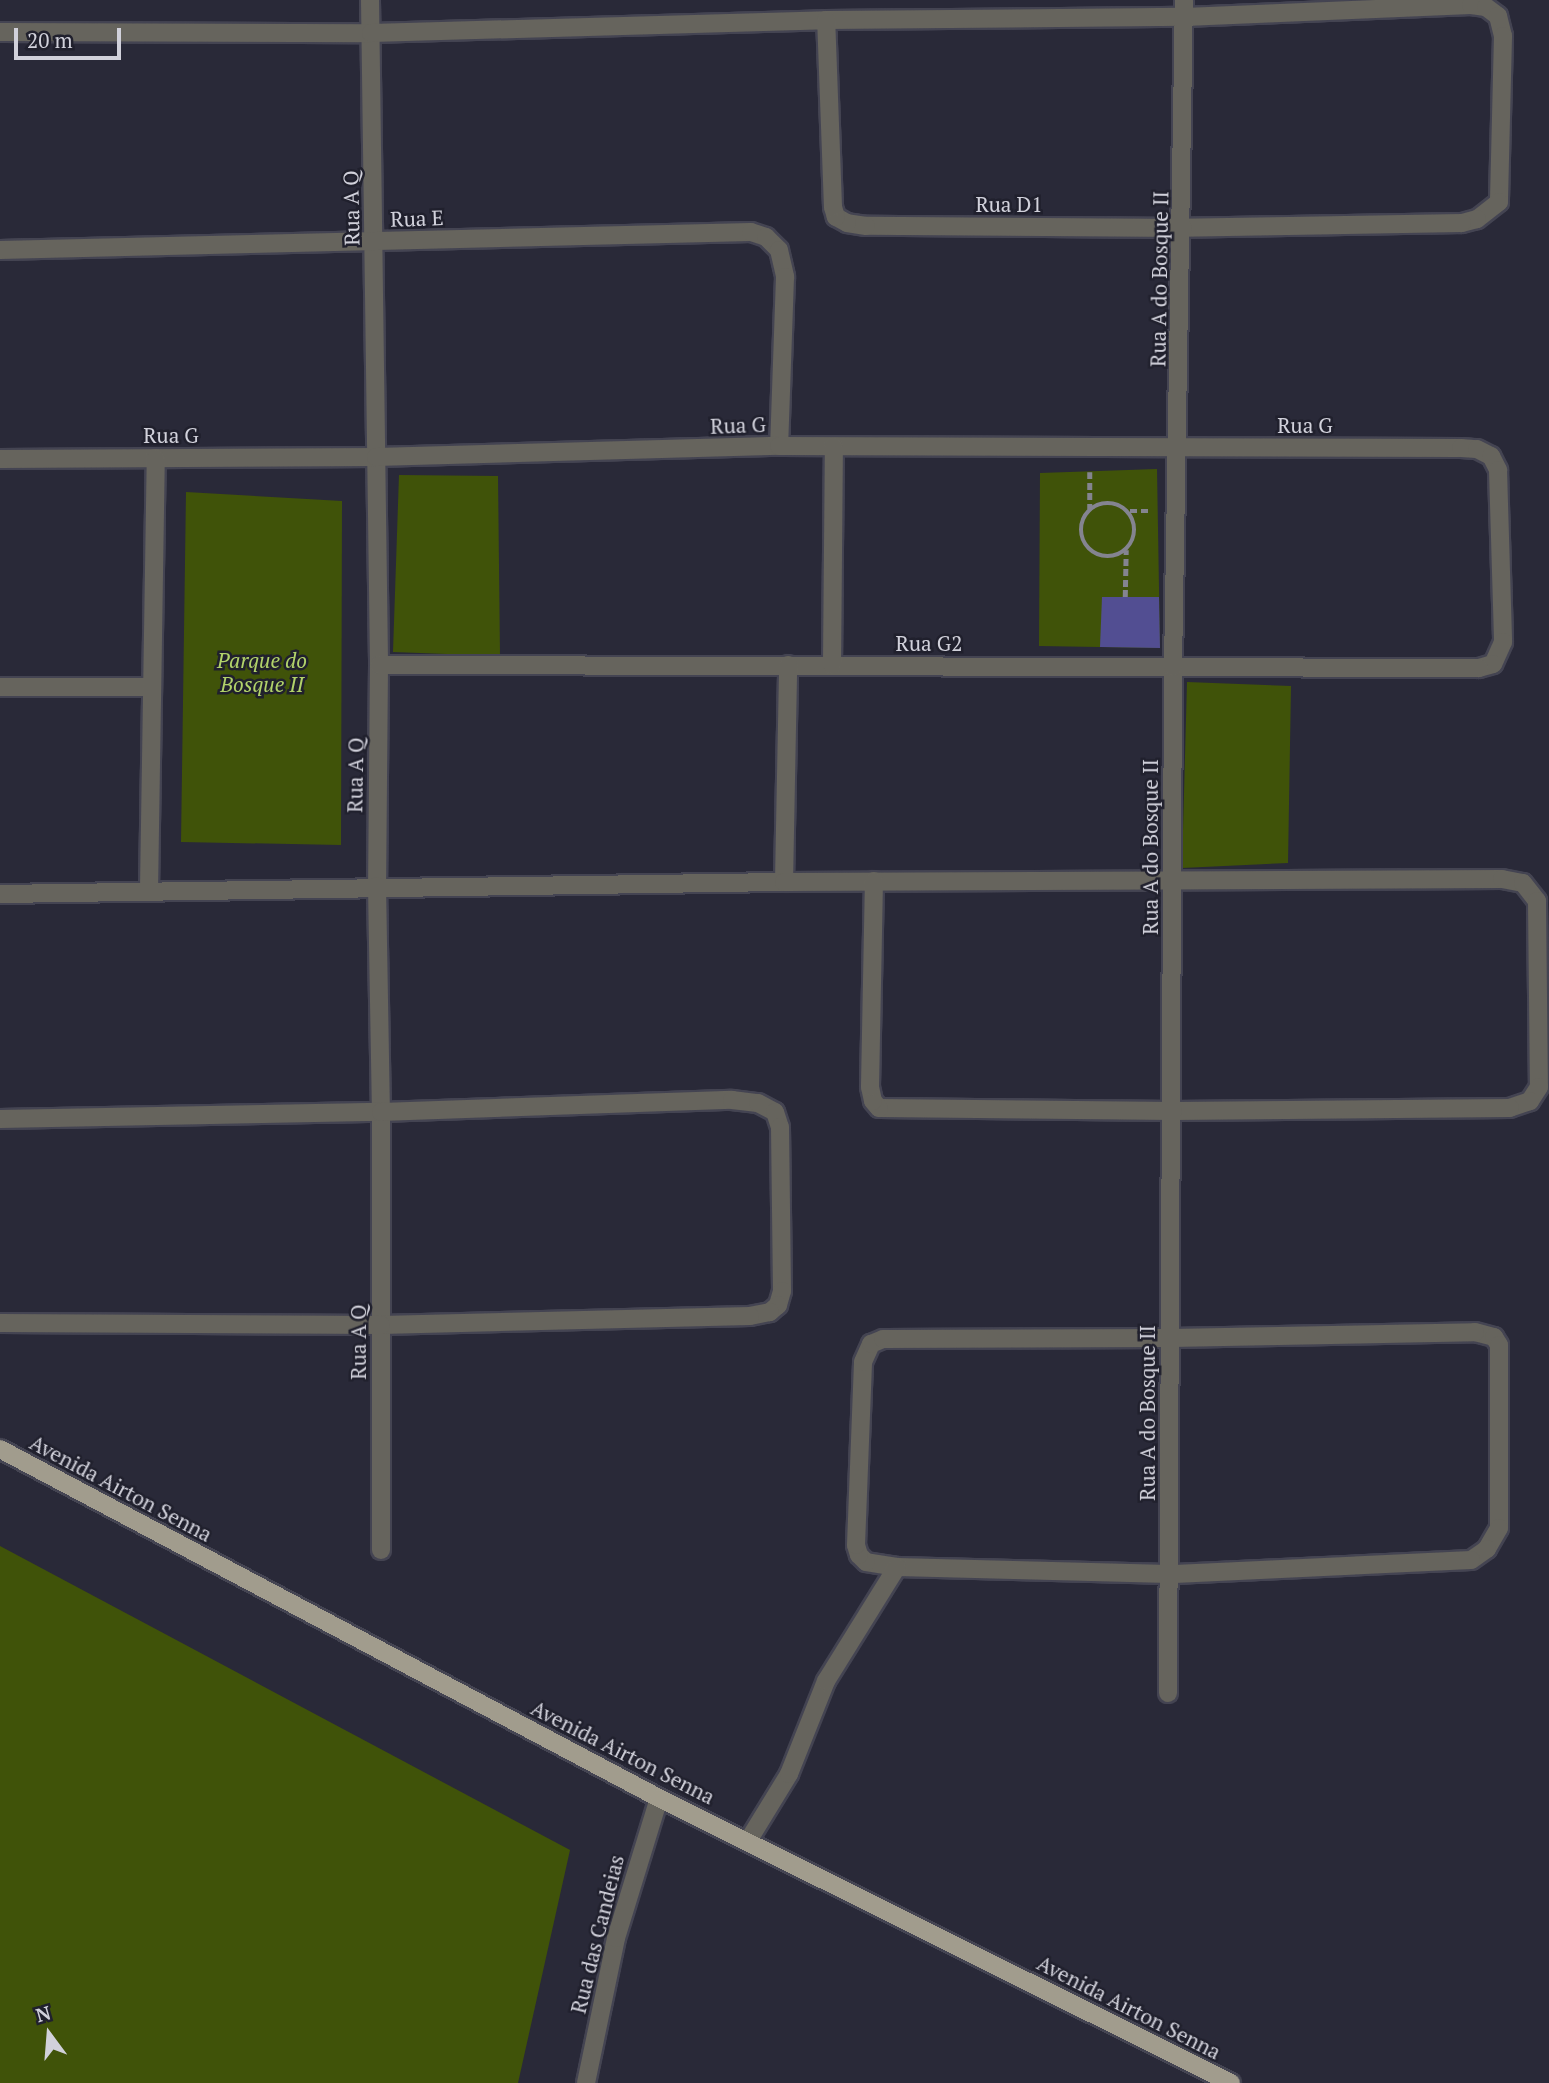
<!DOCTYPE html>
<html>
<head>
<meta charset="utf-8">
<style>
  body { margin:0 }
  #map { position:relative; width:1549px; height:2083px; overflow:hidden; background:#292938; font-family:"PT Serif",serif }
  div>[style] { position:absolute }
  .green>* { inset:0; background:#405309 }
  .building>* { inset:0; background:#524e92 }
  .path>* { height:4.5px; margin-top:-2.25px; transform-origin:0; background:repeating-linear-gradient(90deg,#848490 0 7px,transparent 0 10.5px) }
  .path>.ring { margin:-2.25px; padding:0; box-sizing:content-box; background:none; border:4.5px solid #848490; border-radius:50% }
  .roads { filter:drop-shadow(2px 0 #444452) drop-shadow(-2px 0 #444452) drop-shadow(0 2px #444452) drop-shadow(0 -2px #444452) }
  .minor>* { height:18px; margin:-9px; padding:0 9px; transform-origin:9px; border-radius:9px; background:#66645d }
  .major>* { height:18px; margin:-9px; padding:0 9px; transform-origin:9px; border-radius:9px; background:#a19c8d }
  span { translate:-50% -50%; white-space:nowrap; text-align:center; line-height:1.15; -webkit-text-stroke:5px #20202d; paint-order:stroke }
  .street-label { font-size:21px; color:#d1d1db }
  .park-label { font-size:21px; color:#b2d36a; font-style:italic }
  .north { position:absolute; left:14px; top:1999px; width:70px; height:70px; -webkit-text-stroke:5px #20202d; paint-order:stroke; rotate:344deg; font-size:19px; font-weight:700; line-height:28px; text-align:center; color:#d1d1db }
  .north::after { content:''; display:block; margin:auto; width:24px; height:32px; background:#d1d1db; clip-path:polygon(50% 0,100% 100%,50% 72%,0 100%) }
  .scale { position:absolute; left:14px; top:28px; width:107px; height:32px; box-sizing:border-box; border:4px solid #d1d1db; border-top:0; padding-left:9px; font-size:21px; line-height:24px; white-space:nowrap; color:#d1d1db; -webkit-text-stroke:5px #20202d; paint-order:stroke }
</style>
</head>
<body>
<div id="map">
  <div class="green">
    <i style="clip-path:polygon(1157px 469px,1160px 648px,1039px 646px,1040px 473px)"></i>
    <i style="clip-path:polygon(399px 475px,498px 476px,500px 656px,393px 652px)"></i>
    <i style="clip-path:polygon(186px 492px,342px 501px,341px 845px,181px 842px)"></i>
    <i style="clip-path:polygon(1187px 682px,1291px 686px,1288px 863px,1182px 868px)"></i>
    <i style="clip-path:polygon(0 1546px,570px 1850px,518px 2083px,0 2083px)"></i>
  </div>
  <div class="building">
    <i style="clip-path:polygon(1102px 597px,1159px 597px,1160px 648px,1100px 647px)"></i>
  </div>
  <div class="path">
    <i style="left:1090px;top:472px;width:37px;rotate:90deg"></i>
    <i class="ring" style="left:1081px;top:503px;width:49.5px;height:49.5px"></i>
    <i style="left:1130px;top:511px;width:19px"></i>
    <i style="left:1125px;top:597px;width:47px;rotate:-88.8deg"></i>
  </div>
  <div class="roads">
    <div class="minor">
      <i style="left:370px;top:0;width:665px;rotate:89.22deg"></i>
      <i style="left:379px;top:665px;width:221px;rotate:90.5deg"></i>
      <i style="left:377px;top:886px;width:226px;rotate:89deg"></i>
      <i style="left:381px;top:1112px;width:438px;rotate:90deg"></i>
      <i style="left:0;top:32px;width:371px;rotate:0.2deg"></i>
      <i style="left:371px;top:33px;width:455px;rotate:-1.6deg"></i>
      <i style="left:826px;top:20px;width:359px;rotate:-0.5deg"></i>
      <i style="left:1185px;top:17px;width:286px;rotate:-2.4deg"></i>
      <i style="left:1471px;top:5px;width:15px;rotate:8deg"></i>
      <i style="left:1486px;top:7px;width:15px;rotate:37deg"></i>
      <i style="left:1498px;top:16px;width:21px;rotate:76deg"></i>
      <i style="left:1503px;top:36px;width:166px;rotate:91.4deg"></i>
      <i style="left:1499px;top:202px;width:28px;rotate:142deg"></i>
      <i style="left:1477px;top:219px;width:16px;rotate:165deg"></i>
      <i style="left:1462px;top:223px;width:279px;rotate:179deg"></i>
      <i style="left:1183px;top:228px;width:317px;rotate:-179.6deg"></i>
      <i style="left:866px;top:226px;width:19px;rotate:-171deg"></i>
      <i style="left:847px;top:223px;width:13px;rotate:-151deg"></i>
      <i style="left:836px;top:217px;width:10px;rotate:-107deg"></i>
      <i style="left:833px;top:207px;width:187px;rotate:-92.1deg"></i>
      <i style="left:0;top:250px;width:751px;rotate:-1.37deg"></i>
      <i style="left:751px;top:232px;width:16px;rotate:18deg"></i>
      <i style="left:766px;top:237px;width:18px;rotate:45deg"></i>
      <i style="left:779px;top:250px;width:28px;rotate:77deg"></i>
      <i style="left:785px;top:277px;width:169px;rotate:92deg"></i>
      <i style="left:0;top:459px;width:376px;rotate:-0.3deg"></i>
      <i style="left:376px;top:457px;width:403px;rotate:-1.6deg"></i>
      <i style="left:779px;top:446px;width:682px;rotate:0.17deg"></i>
      <i style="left:1461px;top:448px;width:16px;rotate:4deg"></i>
      <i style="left:1477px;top:449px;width:16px;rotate:27deg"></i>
      <i style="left:1491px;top:456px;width:16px;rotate:63deg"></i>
      <i style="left:1498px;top:470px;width:172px;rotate:88.3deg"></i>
      <i style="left:1503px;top:642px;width:24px;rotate:114deg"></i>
      <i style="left:1493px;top:664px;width:15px;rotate:164deg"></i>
      <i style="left:1479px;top:668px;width:1100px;rotate:-179.84deg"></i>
      <i style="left:832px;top:665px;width:218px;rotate:-89.5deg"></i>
      <i style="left:0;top:687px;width:152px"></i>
      <i style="left:784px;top:882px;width:217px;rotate:-88.9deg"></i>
      <i style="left:149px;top:890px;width:432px;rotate:-89.1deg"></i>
      <i style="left:0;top:894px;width:784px;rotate:-0.88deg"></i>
      <i style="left:784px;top:882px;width:718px;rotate:-0.24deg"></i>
      <i style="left:1502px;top:879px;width:21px;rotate:11deg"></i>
      <i style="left:1523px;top:883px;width:23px;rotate:52deg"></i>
      <i style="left:1537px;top:901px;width:186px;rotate:89.4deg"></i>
      <i style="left:1539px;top:1087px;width:17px;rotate:123deg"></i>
      <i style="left:1530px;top:1101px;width:21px;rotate:161deg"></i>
      <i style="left:1510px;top:1108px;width:337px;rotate:179.5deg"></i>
      <i style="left:1173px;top:1111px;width:294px;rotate:-179.4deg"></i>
      <i style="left:879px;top:1108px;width:9px;rotate:-131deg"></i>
      <i style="left:873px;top:1101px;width:14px;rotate:-102deg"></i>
      <i style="left:870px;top:1087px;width:206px;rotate:-88.9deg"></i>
      <i style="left:0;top:1119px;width:381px;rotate:-1.1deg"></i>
      <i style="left:381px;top:1112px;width:351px;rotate:-2deg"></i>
      <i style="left:732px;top:1100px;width:26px;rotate:7deg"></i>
      <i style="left:758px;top:1103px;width:19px;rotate:28deg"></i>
      <i style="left:775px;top:1112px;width:16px;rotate:72deg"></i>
      <i style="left:780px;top:1127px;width:164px;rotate:89.3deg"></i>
      <i style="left:782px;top:1291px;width:15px;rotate:106deg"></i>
      <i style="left:778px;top:1305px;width:11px;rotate:139deg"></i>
      <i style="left:770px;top:1312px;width:20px;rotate:169deg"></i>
      <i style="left:750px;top:1316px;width:369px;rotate:178.6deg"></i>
      <i style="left:381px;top:1325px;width:381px;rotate:-179.7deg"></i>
      <i style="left:1475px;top:1332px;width:20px;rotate:15deg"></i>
      <i style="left:1494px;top:1337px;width:9px;rotate:58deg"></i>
      <i style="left:1499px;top:1345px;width:183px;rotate:90deg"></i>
      <i style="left:1499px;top:1528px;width:24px;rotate:120deg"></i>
      <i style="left:1487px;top:1549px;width:19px;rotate:145deg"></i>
      <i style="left:1471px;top:1560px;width:302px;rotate:177.3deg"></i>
      <i style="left:1169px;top:1574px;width:272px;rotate:-178.5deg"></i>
      <i style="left:897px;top:1567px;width:31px;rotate:-171deg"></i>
      <i style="left:866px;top:1562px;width:10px;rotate:-135deg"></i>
      <i style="left:859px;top:1555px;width:10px;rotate:-107deg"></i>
      <i style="left:856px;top:1545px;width:183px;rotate:-87.8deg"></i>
      <i style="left:863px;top:1362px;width:20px;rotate:-66deg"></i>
      <i style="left:871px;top:1344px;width:13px;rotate:-23deg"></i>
      <i style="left:883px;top:1339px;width:288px;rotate:-0.2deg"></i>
      <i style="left:1171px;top:1338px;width:304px;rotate:-1.1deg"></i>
      <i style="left:1168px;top:1693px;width:1026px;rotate:-89.72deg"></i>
      <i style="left:1173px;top:667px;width:667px;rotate:-89.06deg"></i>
      <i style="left:748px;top:1841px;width:79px;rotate:-58.5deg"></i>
      <i style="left:789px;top:1774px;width:100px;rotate:-68.3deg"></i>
      <i style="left:826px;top:1681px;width:134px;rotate:-58.1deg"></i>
      <i style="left:586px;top:2083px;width:148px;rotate:-78.3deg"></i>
      <i style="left:616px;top:1938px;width:146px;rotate:-72.9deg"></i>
    </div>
    <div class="major">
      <i style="left:0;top:1449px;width:746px;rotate:27.91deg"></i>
      <i style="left:659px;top:1798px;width:639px;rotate:26.48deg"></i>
    </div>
  </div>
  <div class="street-label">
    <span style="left:1009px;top:204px">Rua D1</span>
    <span style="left:351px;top:208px;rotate:-91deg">Rua A Q</span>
    <span style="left:417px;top:218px;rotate:-2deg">Rua E</span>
    <span style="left:1159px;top:279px;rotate:-89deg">Rua A do Bosque II</span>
    <span style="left:738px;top:425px;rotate:-2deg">Rua G</span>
    <span style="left:1305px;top:425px">Rua G</span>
    <span style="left:171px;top:435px">Rua G</span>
    <span style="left:929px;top:643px">Rua G2</span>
    <span style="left:355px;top:775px;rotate:-89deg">Rua A Q</span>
    <span style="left:1150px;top:847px;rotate:-90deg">Rua A do Bosque II</span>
    <span style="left:358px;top:1342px;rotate:-90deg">Rua A Q</span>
    <span style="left:1147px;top:1413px;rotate:-90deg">Rua A do Bosque II</span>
    <span style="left:121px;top:1488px;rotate:28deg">Avenida Airton Senna</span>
    <span style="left:623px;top:1752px;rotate:27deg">Avenida Airton Senna</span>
    <span style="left:597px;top:1934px;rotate:-76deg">Rua das Candeias</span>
    <span style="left:1129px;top:2007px;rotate:27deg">Avenida Airton Senna</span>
  </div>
  <div class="park-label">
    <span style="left:262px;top:672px">Parque do<br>Bosque II</span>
  </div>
  <div class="north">N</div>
  <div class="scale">20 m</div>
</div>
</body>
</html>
